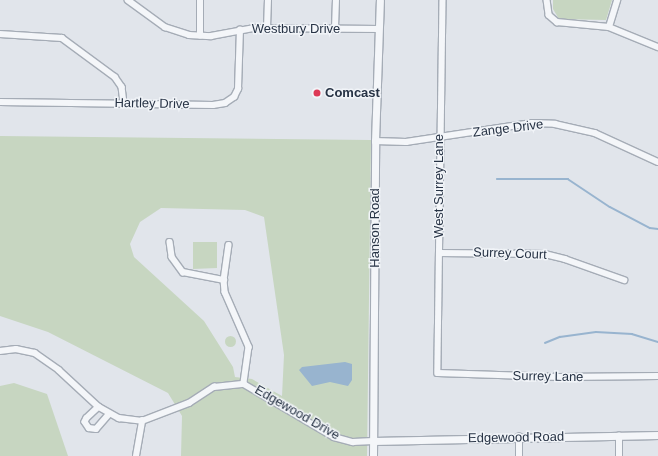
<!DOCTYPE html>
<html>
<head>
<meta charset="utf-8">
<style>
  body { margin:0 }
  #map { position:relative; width:658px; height:456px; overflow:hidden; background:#e1e5eb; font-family:Helvetica,sans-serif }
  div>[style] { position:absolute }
  .green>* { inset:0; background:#c7d6c1 }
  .round { border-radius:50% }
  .water>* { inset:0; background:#98b4cf }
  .stream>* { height:1.5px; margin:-0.75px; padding:0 0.75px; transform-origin:0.75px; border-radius:0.75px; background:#98b4cf }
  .roads { filter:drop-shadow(1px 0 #a5acb6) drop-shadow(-1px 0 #a5acb6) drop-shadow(0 1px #a5acb6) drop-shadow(0 -1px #a5acb6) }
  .minor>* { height:5.5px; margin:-2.75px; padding:0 2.75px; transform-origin:2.75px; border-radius:2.75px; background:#f4f6f9 }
  .tertiary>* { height:7px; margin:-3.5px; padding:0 3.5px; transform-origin:3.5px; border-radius:3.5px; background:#f4f6f9 }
  .dots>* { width:11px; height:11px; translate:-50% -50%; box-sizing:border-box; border:2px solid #f1f4f8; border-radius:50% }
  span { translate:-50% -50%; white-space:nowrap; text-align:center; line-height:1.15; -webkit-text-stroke:3px #f1f4f8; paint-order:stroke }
  .street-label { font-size:13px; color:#273345 }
  .poi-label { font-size:13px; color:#273345; font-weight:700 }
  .left { translate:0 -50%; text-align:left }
</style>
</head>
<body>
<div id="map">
  <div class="green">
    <i style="clip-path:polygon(553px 0,612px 0,606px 20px,559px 19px,553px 9px)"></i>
    <i style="clip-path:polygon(evenodd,0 136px,371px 140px,367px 456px,181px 456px,182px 416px,168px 393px,48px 332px,0 316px,0 136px,161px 208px,245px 210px,264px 217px,284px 355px,282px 396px,252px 379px,235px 377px,233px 367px,204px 321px,134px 257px,130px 244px,140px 222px,161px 208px)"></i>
    <i style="clip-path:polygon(193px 242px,217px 242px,217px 268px,193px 269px)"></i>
    <i class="round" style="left:224.5px;top:335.5px;width:11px;height:11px"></i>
    <i style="clip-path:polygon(14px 383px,47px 394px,68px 456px,0 456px,0 386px)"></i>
  </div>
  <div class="water">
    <i style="clip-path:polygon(345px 362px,352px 364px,352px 380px,348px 386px,330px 382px,312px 386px,299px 370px,302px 367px)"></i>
  </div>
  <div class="stream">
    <i style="left:497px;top:179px;width:71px"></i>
    <i style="left:568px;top:179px;width:50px;rotate:33.7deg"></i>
    <i style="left:610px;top:207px;width:45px;rotate:27.7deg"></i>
    <i style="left:650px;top:228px;width:8px;rotate:7deg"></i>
    <i style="left:545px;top:343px;width:16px;rotate:-22deg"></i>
    <i style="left:560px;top:337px;width:36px;rotate:-8deg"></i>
    <i style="left:596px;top:332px;width:36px;rotate:3deg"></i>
    <i style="left:632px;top:334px;width:27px;rotate:17deg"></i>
  </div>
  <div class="roads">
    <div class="minor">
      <i style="left:128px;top:0;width:46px;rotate:36.1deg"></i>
      <i style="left:165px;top:27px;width:25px;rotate:18deg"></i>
      <i style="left:189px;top:35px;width:22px;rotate:3deg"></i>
      <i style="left:211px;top:36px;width:44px;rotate:-10.5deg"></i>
      <i style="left:254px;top:28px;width:125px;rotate:0.5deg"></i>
      <i style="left:443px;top:0;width:373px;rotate:90.8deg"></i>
      <i style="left:438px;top:373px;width:121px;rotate:1.9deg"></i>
      <i style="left:559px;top:377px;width:99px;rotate:-0.6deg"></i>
      <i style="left:547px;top:0;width:15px;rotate:82deg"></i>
      <i style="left:549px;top:15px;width:11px;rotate:41deg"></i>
      <i style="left:557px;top:22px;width:52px;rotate:5.5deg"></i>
      <i style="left:609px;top:27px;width:53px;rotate:22.2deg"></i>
      <i style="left:609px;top:27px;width:28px;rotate:-73deg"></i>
      <i style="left:267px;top:28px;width:28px;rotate:-88deg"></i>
      <i style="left:335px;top:28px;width:28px;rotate:-88deg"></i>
      <i style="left:0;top:34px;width:62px;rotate:3.7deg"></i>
      <i style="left:62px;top:38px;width:66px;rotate:36.3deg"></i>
      <i style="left:115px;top:77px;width:12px;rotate:55deg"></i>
      <i style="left:122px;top:87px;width:16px;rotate:83deg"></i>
      <i style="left:200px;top:36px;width:36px;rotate:-90deg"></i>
      <i style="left:0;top:102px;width:213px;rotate:0.8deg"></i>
      <i style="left:213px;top:105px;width:12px;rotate:-9deg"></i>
      <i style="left:225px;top:103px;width:11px;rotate:-34deg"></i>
      <i style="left:234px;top:97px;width:9px;rotate:-63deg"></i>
      <i style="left:238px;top:89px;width:59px;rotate:-88.1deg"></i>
      <i style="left:375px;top:141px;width:31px;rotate:2deg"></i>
      <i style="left:406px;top:142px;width:127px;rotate:-8.6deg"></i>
      <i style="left:532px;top:123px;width:23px;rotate:2deg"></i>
      <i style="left:555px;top:124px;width:41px;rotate:12.7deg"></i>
      <i style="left:595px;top:133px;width:69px;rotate:24.7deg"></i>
      <i style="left:170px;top:242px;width:15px;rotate:82deg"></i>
      <i style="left:172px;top:257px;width:19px;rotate:54deg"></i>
      <i style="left:183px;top:272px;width:42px;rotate:11deg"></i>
      <i style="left:229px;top:245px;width:35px;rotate:98deg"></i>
      <i style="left:224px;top:280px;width:12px;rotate:85deg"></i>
      <i style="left:225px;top:292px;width:60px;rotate:66.4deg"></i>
      <i style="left:249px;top:347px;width:37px;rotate:98deg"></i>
      <i style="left:439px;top:253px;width:106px;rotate:0.5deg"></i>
      <i style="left:545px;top:254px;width:21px;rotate:14deg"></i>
      <i style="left:565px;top:259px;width:63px;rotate:19.6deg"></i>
      <i style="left:0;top:351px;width:16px;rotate:-7deg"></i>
      <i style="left:16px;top:349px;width:19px;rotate:12deg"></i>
      <i style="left:35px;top:353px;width:29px;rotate:35deg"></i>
      <i style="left:59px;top:370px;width:54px;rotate:42.8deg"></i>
      <i style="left:99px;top:407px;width:23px;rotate:29deg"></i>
      <i style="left:119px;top:418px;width:23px;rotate:7deg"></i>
      <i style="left:142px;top:421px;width:50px;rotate:-21deg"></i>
      <i style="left:189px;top:403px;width:30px;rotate:-33deg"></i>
      <i style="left:214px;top:387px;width:30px;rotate:-6deg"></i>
      <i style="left:244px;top:384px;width:104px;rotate:30.5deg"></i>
      <i style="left:334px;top:437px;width:20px;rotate:15deg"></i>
      <i style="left:353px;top:442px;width:20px;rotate:-3deg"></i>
      <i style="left:99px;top:407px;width:16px;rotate:137deg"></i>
      <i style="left:87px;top:418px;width:4px;rotate:117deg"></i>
      <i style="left:85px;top:422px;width:7px;rotate:56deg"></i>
      <i style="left:89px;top:428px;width:7px;rotate:8deg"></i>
      <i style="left:96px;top:429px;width:20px;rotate:-49deg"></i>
      <i style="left:136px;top:456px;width:36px;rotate:-80deg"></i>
      <i style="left:519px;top:456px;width:19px;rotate:-90deg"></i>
      <i style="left:619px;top:456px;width:20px;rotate:-90deg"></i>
    </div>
    <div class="tertiary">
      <i style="left:373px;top:441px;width:285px;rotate:-1.2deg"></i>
      <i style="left:373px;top:456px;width:315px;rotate:-89.6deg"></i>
      <i style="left:375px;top:141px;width:141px;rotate:-88deg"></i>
    </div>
  </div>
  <div class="dots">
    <i style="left:317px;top:93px;background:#dd3956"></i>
  </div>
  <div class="street-label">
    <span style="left:296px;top:29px">Westbury Drive</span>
    <span style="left:152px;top:104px;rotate:1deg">Hartley Drive</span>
    <span style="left:508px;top:129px;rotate:-7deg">Zange Drive</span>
    <span style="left:439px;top:186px;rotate:-90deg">West Surrey Lane</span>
    <span style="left:375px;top:228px;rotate:-90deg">Hanson Road</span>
    <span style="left:510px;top:254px;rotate:2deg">Surrey Court</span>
    <span style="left:548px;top:377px;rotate:1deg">Surrey Lane</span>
    <span style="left:297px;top:413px;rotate:30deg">Edgewood Drive</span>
    <span style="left:516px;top:438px;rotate:-1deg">Edgewood Road</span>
  </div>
  <div class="poi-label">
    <span class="left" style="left:325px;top:93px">Comcast</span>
  </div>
</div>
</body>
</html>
